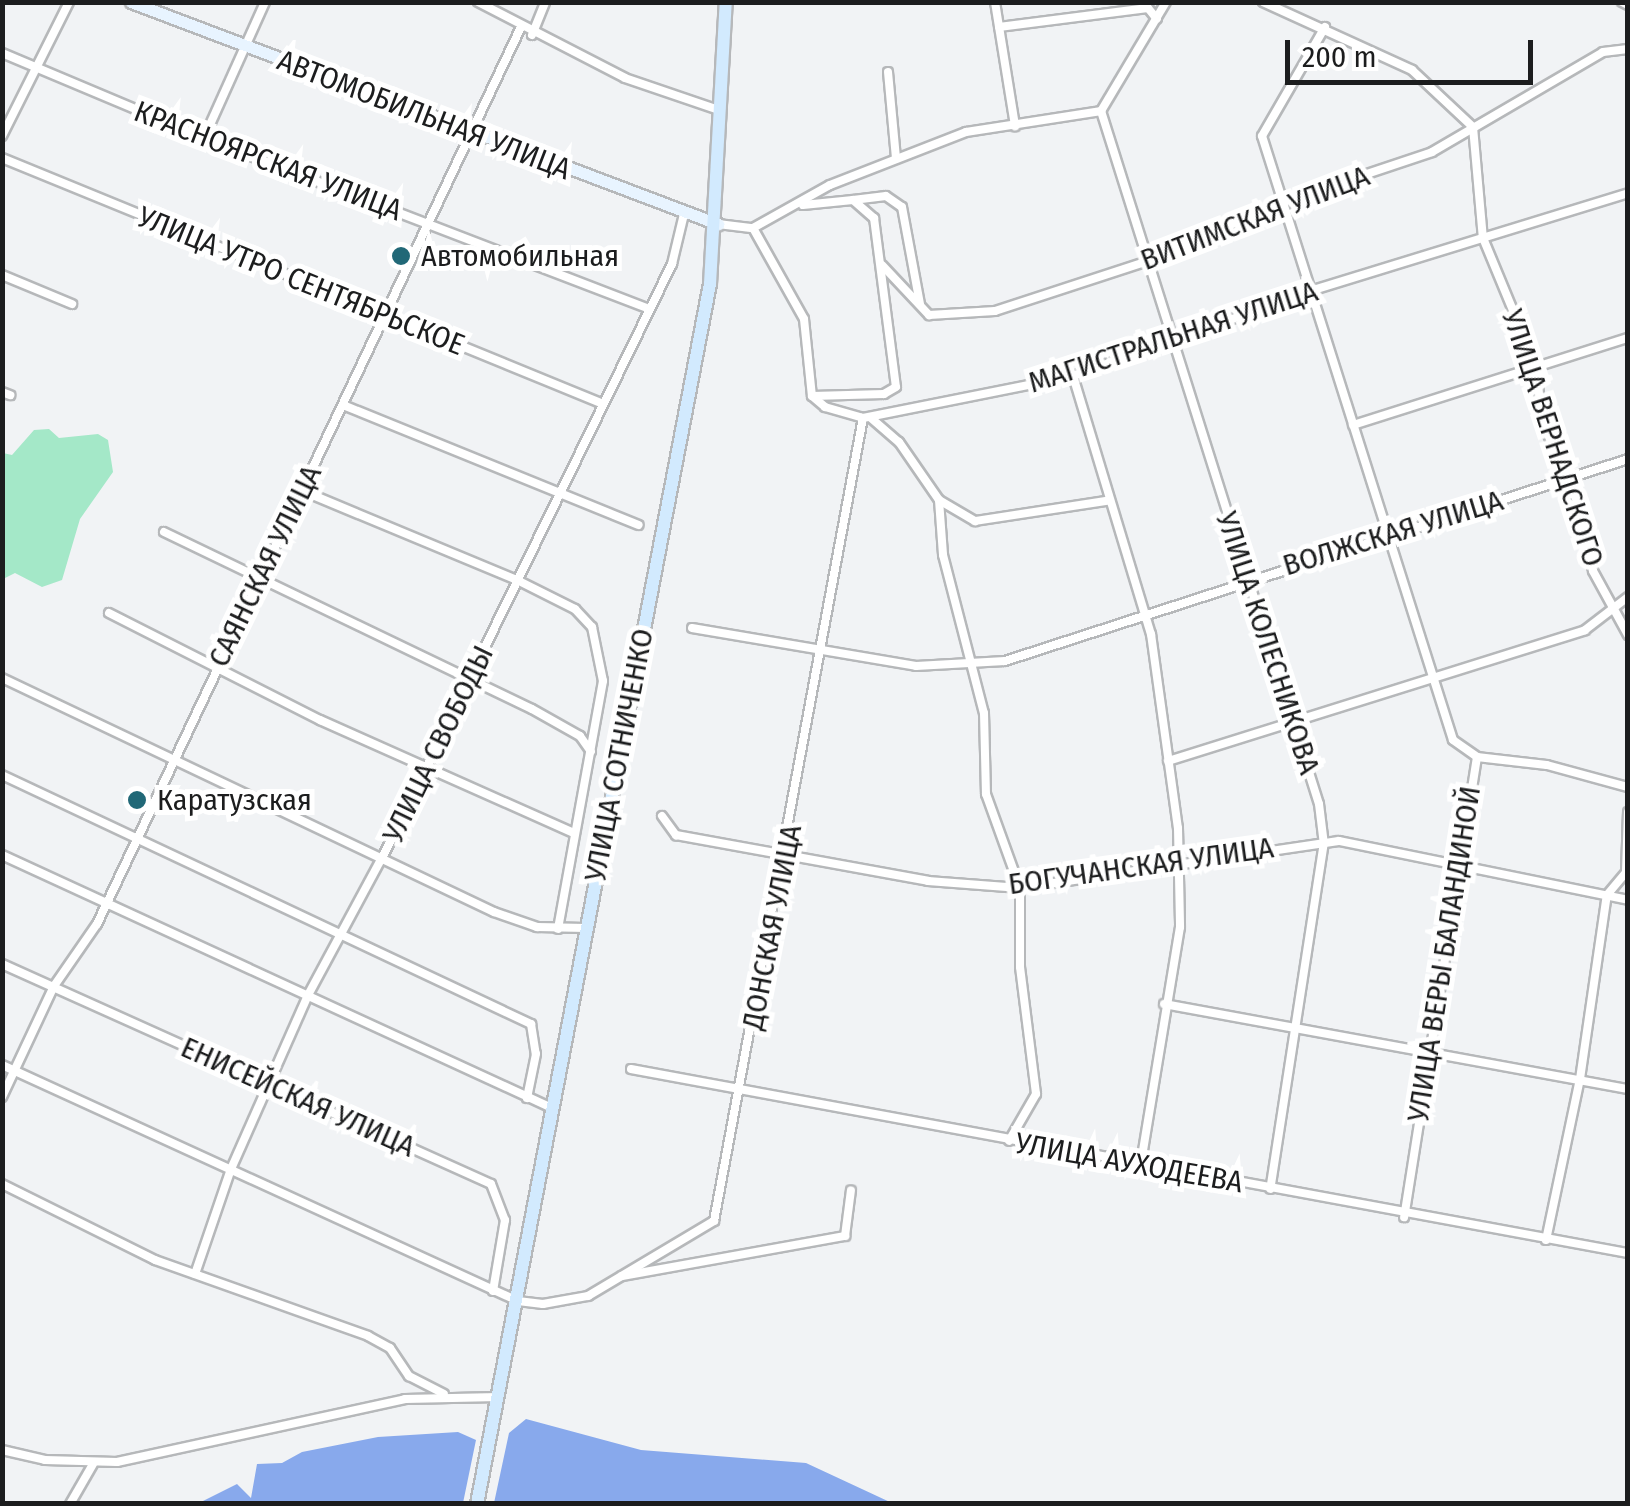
<!DOCTYPE html>
<html>
<head>
<meta charset="utf-8">
<style>
  body { margin:0 }
  #map { position:relative; width:1630px; height:1506px; overflow:hidden; background:#f1f3f5; font-family:"Fira Sans Condensed",sans-serif }
  div>[style] { position:absolute }
  .green>* { inset:0; background:#a4e8c8 }
  .water>* { inset:0; background:#88a9ec }
  .roads { filter:drop-shadow(2px 0 #b6b8ba) drop-shadow(-2px 0 #b6b8ba) drop-shadow(0 2px #b6b8ba) drop-shadow(0 -2px #b6b8ba) }
  .street>* { height:8px; margin:-4px; padding:0 4px; transform-origin:4px; border-radius:4px; background:#fff }
  .secondary>* { height:11px; margin:-5.5px; padding:0 5.5px; transform-origin:5.5px; border-radius:5.5px; background:#e8f4ff }
  .primary>* { height:12px; margin:-6px; padding:0 6px; transform-origin:6px; border-radius:6px; background:#d2eafe }
  .dots>* { width:28px; height:28px; translate:-50% -50%; box-sizing:border-box; border:5px solid #fff; border-radius:50% }
  span { translate:-50% -50%; white-space:nowrap; text-align:center; line-height:1.15; -webkit-text-stroke:10px #fff; paint-order:stroke }
  .street-label { font-size:30px; color:#1c1d1e }
  .poi-label { font-size:30px; color:#1c1d1e }
  .left { translate:0 -50%; text-align:left }
  .frame { position:absolute; inset:0; border:5px solid #1c1d1e; pointer-events:none }
  .scale { position:absolute; left:1285px; top:40px; width:248px; height:45px; box-sizing:border-box; border:5px solid #1c1d1e; border-top:0; padding-left:12px; font-size:30px; line-height:35px; white-space:nowrap; color:#1c1d1e; -webkit-text-stroke:8px #fff; paint-order:stroke }
</style>
</head>
<body>
<div id="map">
  <div class="green">
    <i style="clip-path:polygon(49px 429px,59px 438px,98px 434px,108px 440px,113px 472px,80px 519px,62px 580px,42px 587px,15px 573px,3px 579px,3px 453px,12px 455px,34px 430px)"></i>
  </div>
  <div class="water">
    <i style="clip-path:polygon(526px 1419px,641px 1450px,806px 1463px,892px 1503px,494px 1503px,509px 1433px)"></i>
    <i style="clip-path:polygon(458px 1432px,476px 1440px,463px 1503px,199px 1503px,237px 1484px,251px 1498px,257px 1464px,282px 1463px,302px 1452px,378px 1437px)"></i>
  </div>
  <div class="roads">
    <div class="street">
      <i style="left:478px;top:2px;width:165px;rotate:27.3deg"></i>
      <i style="left:625px;top:78px;width:99px;rotate:18.8deg"></i>
      <i style="left:995px;top:2px;width:126px;rotate:80.8deg"></i>
      <i style="left:1263px;top:2px;width:164px;rotate:24.5deg"></i>
      <i style="left:1412px;top:70px;width:83px;rotate:43.1deg"></i>
      <i style="left:1473px;top:127px;width:111px;rotate:84.9deg"></i>
      <i style="left:1483px;top:238px;width:139px;rotate:67.5deg"></i>
      <i style="left:1536px;top:366px;width:55px;rotate:83.8deg"></i>
      <i style="left:1542px;top:421px;width:95px;rotate:66.4deg"></i>
      <i style="left:1580px;top:508px;width:64px;rotate:78.3deg"></i>
      <i style="left:1593px;top:571px;width:73px;rotate:61.3deg"></i>
      <i style="left:1622px;top:2px;width:7px;rotate:27deg"></i>
      <i style="left:999px;top:27px;width:150px;rotate:-7.3deg"></i>
      <i style="left:1148px;top:8px;width:14px;rotate:51deg"></i>
      <i style="left:1325px;top:27px;width:126px;rotate:120deg"></i>
      <i style="left:1262px;top:136px;width:633px;rotate:72.45deg"></i>
      <i style="left:1453px;top:740px;width:29px;rotate:35deg"></i>
      <i style="left:1477px;top:757px;width:466px;rotate:99deg"></i>
      <i style="left:532px;top:35px;width:35px;rotate:-68deg"></i>
      <i style="left:2px;top:53px;width:219px;rotate:22.8deg"></i>
      <i style="left:204px;top:138px;width:474px;rotate:21deg"></i>
      <i style="left:888px;top:72px;width:87px;rotate:84.7deg"></i>
      <i style="left:1101px;top:111px;width:726px;rotate:72.54deg"></i>
      <i style="left:1319px;top:804px;width:38px;rotate:83deg"></i>
      <i style="left:1324px;top:842px;width:351px;rotate:98.8deg"></i>
      <i style="left:2px;top:136px;width:150px;rotate:-63.4deg"></i>
      <i style="left:204px;top:138px;width:149px;rotate:-65.8deg"></i>
      <i style="left:2px;top:158px;width:647px;rotate:22.25deg"></i>
      <i style="left:853px;top:200px;width:33px;rotate:-7deg"></i>
      <i style="left:886px;top:196px;width:19px;rotate:35deg"></i>
      <i style="left:902px;top:207px;width:99px;rotate:79.5deg"></i>
      <i style="left:803px;top:205px;width:50px;rotate:-5.7deg"></i>
      <i style="left:853px;top:200px;width:28px;rotate:41deg"></i>
      <i style="left:874px;top:218px;width:170px;rotate:82.6deg"></i>
      <i style="left:896px;top:387px;width:14px;rotate:150deg"></i>
      <i style="left:884px;top:394px;width:72px;rotate:178.4deg"></i>
      <i style="left:718px;top:224px;width:35px;rotate:7deg"></i>
      <i style="left:753px;top:228px;width:104px;rotate:60.7deg"></i>
      <i style="left:804px;top:319px;width:77px;rotate:84.1deg"></i>
      <i style="left:812px;top:396px;width:17px;rotate:40deg"></i>
      <i style="left:825px;top:407px;width:40px;rotate:16deg"></i>
      <i style="left:863px;top:418px;width:214px;rotate:-11.3deg"></i>
      <i style="left:1073px;top:376px;width:249px;rotate:-19.7deg"></i>
      <i style="left:1307px;top:292px;width:336px;rotate:-17.1deg"></i>
      <i style="left:753px;top:228px;width:88px;rotate:-29.2deg"></i>
      <i style="left:830px;top:185px;width:146px;rotate:-21.3deg"></i>
      <i style="left:966px;top:132px;width:137px;rotate:-8.8deg"></i>
      <i style="left:1101px;top:111px;width:127px;rotate:-59.2deg"></i>
      <i style="left:882px;top:265px;width:69px;rotate:46.8deg"></i>
      <i style="left:929px;top:315px;width:66px;rotate:-3.5deg"></i>
      <i style="left:995px;top:311px;width:161px;rotate:-18.1deg"></i>
      <i style="left:1148px;top:261px;width:144px;rotate:-23.7deg"></i>
      <i style="left:1280px;top:203px;width:160px;rotate:-18.5deg"></i>
      <i style="left:1432px;top:152px;width:198px;rotate:-30.3deg"></i>
      <i style="left:1603px;top:52px;width:25px;rotate:-7deg"></i>
      <i style="left:2px;top:275px;width:76px;rotate:22.5deg"></i>
      <i style="left:1073px;top:376px;width:270px;rotate:73.2deg"></i>
      <i style="left:1151px;top:634px;width:196px;rotate:82.1deg"></i>
      <i style="left:1178px;top:828px;width:99px;rotate:88.8deg"></i>
      <i style="left:1180px;top:927px;width:244px;rotate:99.4deg"></i>
      <i style="left:2px;top:392px;width:9px;rotate:21deg"></i>
      <i style="left:343px;top:405px;width:319px;rotate:22.1deg"></i>
      <i style="left:871px;top:418px;width:37px;rotate:41deg"></i>
      <i style="left:899px;top:442px;width:70px;rotate:55.4deg"></i>
      <i style="left:939px;top:500px;width:55px;rotate:85.8deg"></i>
      <i style="left:943px;top:555px;width:163px;rotate:75.5deg"></i>
      <i style="left:984px;top:713px;width:81px;rotate:88.6deg"></i>
      <i style="left:986px;top:794px;width:100px;rotate:70.1deg"></i>
      <i style="left:1020px;top:888px;width:79px;rotate:90deg"></i>
      <i style="left:1020px;top:967px;width:128px;rotate:82.8deg"></i>
      <i style="left:1036px;top:1094px;width:54px;rotate:119.9deg"></i>
      <i style="left:1353px;top:425px;width:288px;rotate:-17.6deg"></i>
      <i style="left:303px;top:491px;width:232px;rotate:22.6deg"></i>
      <i style="left:517px;top:580px;width:65px;rotate:26.6deg"></i>
      <i style="left:575px;top:609px;width:25px;rotate:47deg"></i>
      <i style="left:592px;top:627px;width:55px;rotate:78.5deg"></i>
      <i style="left:603px;top:681px;width:252px;rotate:100.3deg"></i>
      <i style="left:939px;top:500px;width:42px;rotate:30.3deg"></i>
      <i style="left:975px;top:521px;width:133px;rotate:-8.7deg"></i>
      <i style="left:164px;top:532px;width:408px;rotate:25.7deg"></i>
      <i style="left:532px;top:709px;width:55px;rotate:29.4deg"></i>
      <i style="left:580px;top:736px;width:19px;rotate:55deg"></i>
      <i style="left:109px;top:613px;width:237px;rotate:26.9deg"></i>
      <i style="left:320px;top:720px;width:276px;rotate:24deg"></i>
      <i style="left:692px;top:628px;width:227px;rotate:9.6deg"></i>
      <i style="left:916px;top:666px;width:89px;rotate:-3.2deg"></i>
      <i style="left:1005px;top:661px;width:655px;rotate:-17.96deg"></i>
      <i style="left:2px;top:678px;width:545px;rotate:25.44deg"></i>
      <i style="left:494px;top:912px;width:46px;rotate:19.2deg"></i>
      <i style="left:537px;top:927px;width:49px;rotate:1.2deg"></i>
      <i style="left:1477px;top:757px;width:70px;rotate:6.5deg"></i>
      <i style="left:1547px;top:765px;width:84px;rotate:15.2deg"></i>
      <i style="left:1168px;top:761px;width:437px;rotate:-17.4deg"></i>
      <i style="left:1585px;top:630px;width:54px;rotate:-37.5deg"></i>
      <i style="left:2px;top:775px;width:585px;rotate:25.21deg"></i>
      <i style="left:531px;top:1024px;width:30px;rotate:81deg"></i>
      <i style="left:536px;top:1054px;width:45px;rotate:101.6deg"></i>
      <i style="left:662px;top:816px;width:24px;rotate:54deg"></i>
      <i style="left:676px;top:835px;width:256px;rotate:10.3deg"></i>
      <i style="left:928px;top:881px;width:92px;rotate:4.4deg"></i>
      <i style="left:1020px;top:888px;width:322px;rotate:-8.4deg"></i>
      <i style="left:1339px;top:841px;width:295px;rotate:11.5deg"></i>
      <i style="left:2px;top:855px;width:605px;rotate:24.7deg"></i>
      <i style="left:2px;top:964px;width:536px;rotate:24.22deg"></i>
      <i style="left:491px;top:1184px;width:39px;rotate:69deg"></i>
      <i style="left:505px;top:1220px;width:72px;rotate:99.6deg"></i>
      <i style="left:1164px;top:1004px;width:472px;rotate:10.4deg"></i>
      <i style="left:2px;top:1065px;width:567px;rotate:24.58deg"></i>
      <i style="left:518px;top:1301px;width:25px;rotate:7deg"></i>
      <i style="left:543px;top:1304px;width:46px;rotate:-10.1deg"></i>
      <i style="left:588px;top:1296px;width:147px;rotate:-30.8deg"></i>
      <i style="left:714px;top:1221px;width:817px;rotate:-79.49deg"></i>
      <i style="left:631px;top:1069px;width:1014px;rotate:10.46deg"></i>
      <i style="left:2px;top:1097px;width:123px;rotate:-64.9deg"></i>
      <i style="left:54px;top:986px;width:75px;rotate:-55.3deg"></i>
      <i style="left:97px;top:924px;width:990px;rotate:-64.7deg"></i>
      <i style="left:2px;top:1184px;width:171px;rotate:26.4deg"></i>
      <i style="left:155px;top:1260px;width:226px;rotate:19.6deg"></i>
      <i style="left:368px;top:1336px;width:25px;rotate:29deg"></i>
      <i style="left:390px;top:1348px;width:34px;rotate:56deg"></i>
      <i style="left:409px;top:1376px;width:39px;rotate:27deg"></i>
      <i style="left:1546px;top:1240px;width:165px;rotate:-78.1deg"></i>
      <i style="left:1580px;top:1079px;width:186px;rotate:-81.7deg"></i>
      <i style="left:1607px;top:895px;width:30px;rotate:-50deg"></i>
      <i style="left:1626px;top:872px;width:60px;rotate:-88.1deg"></i>
      <i style="left:195px;top:1274px;width:111px;rotate:-71.1deg"></i>
      <i style="left:231px;top:1169px;width:190px;rotate:-66.1deg"></i>
      <i style="left:308px;top:995px;width:158px;rotate:-61.7deg"></i>
      <i style="left:383px;top:856px;width:659px;rotate:-63.98deg"></i>
      <i style="left:672px;top:264px;width:51px;rotate:-76.5deg"></i>
      <i style="left:622px;top:1276px;width:227px;rotate:-10.2deg"></i>
      <i style="left:845px;top:1236px;width:46px;rotate:-82.6deg"></i>
      <i style="left:2px;top:1450px;width:44px;rotate:13.1deg"></i>
      <i style="left:45px;top:1460px;width:72px;rotate:1.6deg"></i>
      <i style="left:117px;top:1462px;width:295px;rotate:-12.3deg"></i>
      <i style="left:405px;top:1399px;width:94px;rotate:-1.2deg"></i>
      <i style="left:70px;top:1504px;width:46px;rotate:-60.1deg"></i>
    </div>
    <div class="secondary">
      <i style="left:131px;top:2px;width:628px;rotate:20.72deg"></i>
    </div>
    <div class="primary">
      <i style="left:477px;top:1504px;width:1242px;rotate:-79.19deg"></i>
      <i style="left:710px;top:284px;width:282px;rotate:-86.8deg"></i>
    </div>
  </div>
  <div class="dots">
    <i style="left:401px;top:256px;background:#216877"></i>
    <i style="left:137px;top:800px;background:#216877"></i>
  </div>
  <div class="street-label">
    <span style="left:424px;top:115px;rotate:21deg">АВТОМОБИЛЬНАЯ УЛИЦА</span>
    <span style="left:268px;top:161px;rotate:21deg">КРАСНОЯРСКАЯ УЛИЦА</span>
    <span style="left:1255px;top:218px;rotate:-21deg">ВИТИМСКАЯ УЛИЦА</span>
    <span style="left:301px;top:281px;rotate:22deg">УЛИЦА УТРО СЕНТЯБРЬСКОЕ</span>
    <span style="left:1173px;top:337px;rotate:-18deg">МАГИСТРАЛЬНАЯ УЛИЦА</span>
    <span style="left:1553px;top:438px;rotate:72deg">УЛИЦА ВЕРНАДСКОГО</span>
    <span style="left:1393px;top:533px;rotate:-17deg">ВОЛЖСКАЯ УЛИЦА</span>
    <span style="left:265px;top:566px;rotate:-64deg">САЯНСКАЯ УЛИЦА</span>
    <span style="left:1268px;top:643px;rotate:72deg">УЛИЦА КОЛЕСНИКОВА</span>
    <span style="left:438px;top:744px;rotate:-64deg">УЛИЦА СВОБОДЫ</span>
    <span style="left:619px;top:755px;rotate:-79deg">УЛИЦА СОТНИЧЕНКО</span>
    <span style="left:1141px;top:866px;rotate:-8deg">БОГУЧАНСКАЯ УЛИЦА</span>
    <span style="left:772px;top:927px;rotate:-79deg">ДОНСКАЯ УЛИЦА</span>
    <span style="left:1444px;top:954px;rotate:-81deg">УЛИЦА ВЕРЫ БАЛАНДИНОЙ</span>
    <span style="left:298px;top:1097px;rotate:24deg">ЕНИСЕЙСКАЯ УЛИЦА</span>
    <span style="left:1129px;top:1163px;rotate:10deg">УЛИЦА АУХОДЕЕВА</span>
  </div>
  <div class="poi-label">
    <span class="left" style="left:421px;top:256px">Автомобильная</span>
    <span class="left" style="left:157px;top:800px">Каратузская</span>
  </div>
  <div class="frame"></div>
  <div class="scale">200 m</div>
</div>
</body>
</html>
